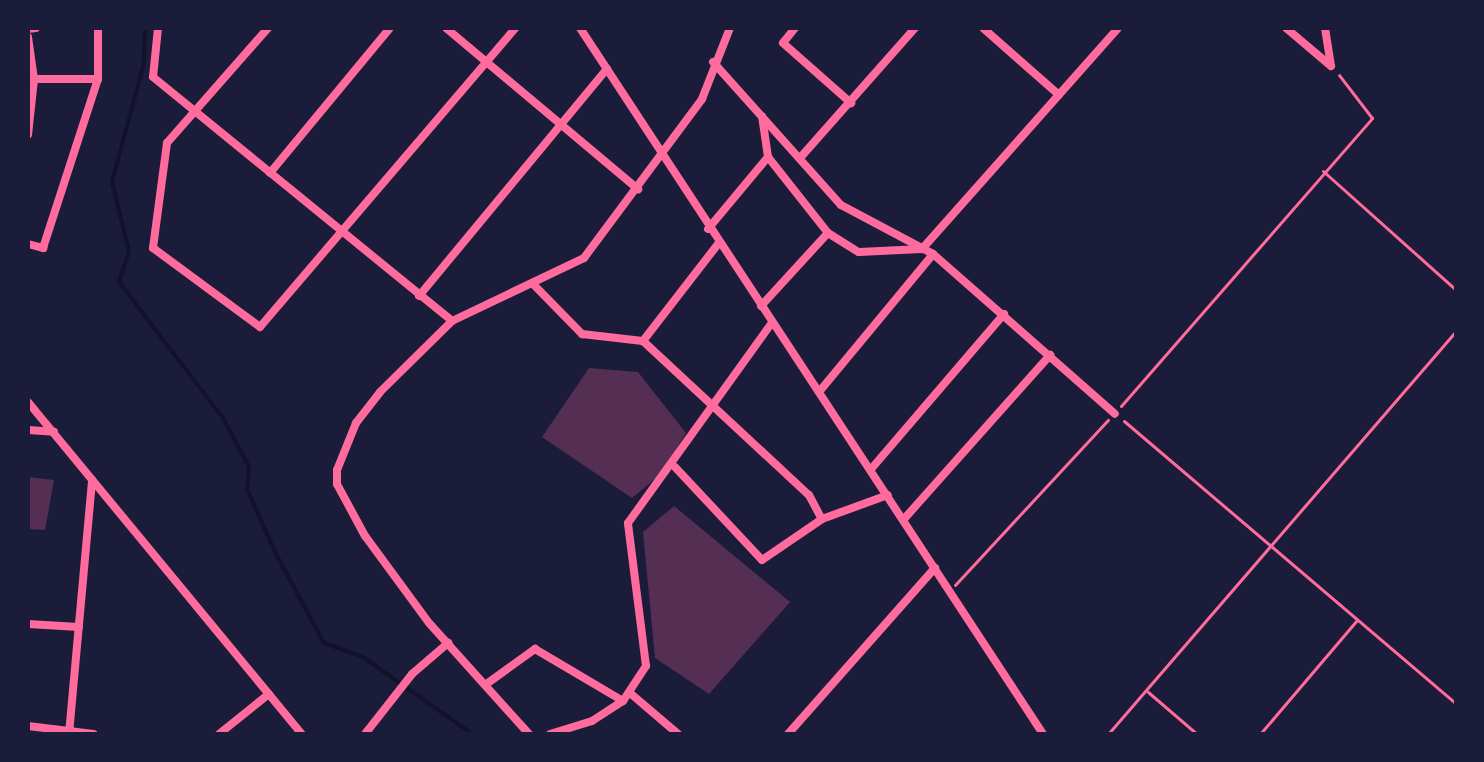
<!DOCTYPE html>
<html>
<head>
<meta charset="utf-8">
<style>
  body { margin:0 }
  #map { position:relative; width:1484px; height:762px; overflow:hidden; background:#1b1b3a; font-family:"Roboto Condensed",sans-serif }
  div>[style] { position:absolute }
  .stream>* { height:4px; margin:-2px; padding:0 2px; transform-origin:2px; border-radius:2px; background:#12122b }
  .building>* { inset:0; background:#542f53 }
  .path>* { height:3px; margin:-1.5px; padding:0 1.5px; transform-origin:1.5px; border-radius:1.5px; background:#ff6b9d }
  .minor>* { height:8px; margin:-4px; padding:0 4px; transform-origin:4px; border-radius:4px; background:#ff6b9d }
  span { translate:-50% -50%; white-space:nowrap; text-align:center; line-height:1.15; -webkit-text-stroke:7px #1b1b3a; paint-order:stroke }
  .frame { position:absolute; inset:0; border:30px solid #1b1b3a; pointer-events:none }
</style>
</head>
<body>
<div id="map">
  <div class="stream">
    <i style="left:145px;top:28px;width:35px;rotate:92deg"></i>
    <i style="left:144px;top:63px;width:123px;rotate:105.1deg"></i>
    <i style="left:112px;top:182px;width:71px;rotate:76.2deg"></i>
    <i style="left:129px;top:251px;width:33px;rotate:108deg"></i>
    <i style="left:119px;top:282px;width:171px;rotate:52.6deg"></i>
    <i style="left:223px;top:418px;width:55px;rotate:62deg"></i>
    <i style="left:249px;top:467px;width:22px;rotate:95deg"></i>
    <i style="left:247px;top:489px;width:71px;rotate:66deg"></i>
    <i style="left:276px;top:554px;width:101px;rotate:61.7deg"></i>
    <i style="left:324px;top:643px;width:41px;rotate:19.7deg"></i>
    <i style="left:363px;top:657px;width:133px;rotate:35.2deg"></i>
  </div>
  <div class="building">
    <i style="clip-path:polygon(589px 368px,638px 372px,686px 433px,661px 474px,632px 498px,542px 437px)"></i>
    <i style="clip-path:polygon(28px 477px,54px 480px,45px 530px,28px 529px)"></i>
    <i style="clip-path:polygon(674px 506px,790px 602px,709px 694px,655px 658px,643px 532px)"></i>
  </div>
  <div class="path">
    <i style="left:1323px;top:171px;width:178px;rotate:41.8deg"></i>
    <i style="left:1121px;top:406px;width:382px;rotate:-48.9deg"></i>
    <i style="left:1372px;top:118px;width:54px;rotate:-127.5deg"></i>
    <i style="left:1124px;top:421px;width:436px;rotate:40.4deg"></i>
    <i style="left:955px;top:585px;width:225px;rotate:-47.2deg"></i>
    <i style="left:1148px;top:692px;width:65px;rotate:40.6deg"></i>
    <i style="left:1108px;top:734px;width:532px;rotate:-49.19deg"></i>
    <i style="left:1260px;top:734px;width:150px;rotate:-49.6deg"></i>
  </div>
  <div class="minor">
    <i style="left:158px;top:28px;width:49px;rotate:95.8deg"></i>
    <i style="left:153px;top:77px;width:386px;rotate:39.2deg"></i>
    <i style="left:268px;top:28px;width:153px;rotate:131.3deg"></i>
    <i style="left:167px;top:143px;width:106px;rotate:97.6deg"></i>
    <i style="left:153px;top:248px;width:133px;rotate:36.4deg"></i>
    <i style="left:260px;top:327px;width:393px;rotate:-49.5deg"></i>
    <i style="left:446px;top:28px;width:251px;rotate:40deg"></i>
    <i style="left:580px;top:28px;width:844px;rotate:56.74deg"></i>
    <i style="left:795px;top:28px;width:19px;rotate:129deg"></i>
    <i style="left:783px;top:43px;width:91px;rotate:41.4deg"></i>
    <i style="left:983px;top:28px;width:101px;rotate:41.4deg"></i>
    <i style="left:1286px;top:28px;width:59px;rotate:40.2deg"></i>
    <i style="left:1325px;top:28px;width:38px;rotate:81deg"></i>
    <i style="left:28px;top:29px;width:8px;rotate:-7deg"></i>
    <i style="left:28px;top:37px;width:42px;rotate:81.9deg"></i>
    <i style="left:34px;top:79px;width:56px;rotate:96.1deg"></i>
    <i style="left:713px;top:62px;width:192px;rotate:48.2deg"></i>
    <i style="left:841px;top:205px;width:104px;rotate:28deg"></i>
    <i style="left:933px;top:254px;width:242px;rotate:41.3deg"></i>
    <i style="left:34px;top:79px;width:64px"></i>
    <i style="left:768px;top:157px;width:97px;rotate:51.7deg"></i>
    <i style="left:800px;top:158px;width:174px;rotate:-48.5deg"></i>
    <i style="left:270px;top:173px;width:188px;rotate:-50.4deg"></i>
    <i style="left:708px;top:229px;width:94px;rotate:-50.2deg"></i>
    <i style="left:768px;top:157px;width:41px;rotate:-98.3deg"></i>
    <i style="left:28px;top:244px;width:16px;rotate:15deg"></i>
    <i style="left:43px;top:248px;width:178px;rotate:-72deg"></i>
    <i style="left:98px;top:79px;width:51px;rotate:-90deg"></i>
    <i style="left:718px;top:244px;width:123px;rotate:127.7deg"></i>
    <i style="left:643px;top:341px;width:226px;rotate:42.9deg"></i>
    <i style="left:809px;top:495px;width:27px;rotate:62deg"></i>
    <i style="left:534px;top:285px;width:69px;rotate:45.6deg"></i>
    <i style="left:582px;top:334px;width:61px;rotate:6.5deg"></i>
    <i style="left:419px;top:296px;width:295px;rotate:-50.4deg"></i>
    <i style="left:761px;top:306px;width:99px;rotate:-47.5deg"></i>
    <i style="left:828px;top:233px;width:36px;rotate:32deg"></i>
    <i style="left:859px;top:252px;width:63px;rotate:-2.7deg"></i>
    <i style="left:922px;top:249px;width:295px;rotate:-48.4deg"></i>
    <i style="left:819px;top:392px;width:179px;rotate:-50.4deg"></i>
    <i style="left:28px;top:402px;width:430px;rotate:50.5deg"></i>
    <i style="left:28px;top:430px;width:26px;rotate:4deg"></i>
    <i style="left:675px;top:467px;width:127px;rotate:46.9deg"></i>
    <i style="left:762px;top:560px;width:73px;rotate:-34.3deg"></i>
    <i style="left:822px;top:519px;width:70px;rotate:-20deg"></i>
    <i style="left:872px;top:468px;width:203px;rotate:-49.4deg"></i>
    <i style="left:904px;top:519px;width:220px;rotate:-48.3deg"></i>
    <i style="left:28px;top:624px;width:51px;rotate:3.4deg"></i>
    <i style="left:485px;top:685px;width:62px;rotate:-35.8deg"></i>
    <i style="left:535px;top:649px;width:102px;rotate:30.6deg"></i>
    <i style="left:630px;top:693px;width:63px;rotate:40.5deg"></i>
    <i style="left:28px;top:726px;width:66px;rotate:6.9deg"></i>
    <i style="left:69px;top:734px;width:255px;rotate:-84.8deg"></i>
    <i style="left:219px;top:734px;width:64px;rotate:-38.7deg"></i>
    <i style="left:365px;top:734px;width:76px;rotate:-51.9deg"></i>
    <i style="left:412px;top:674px;width:48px;rotate:-40.7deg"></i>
    <i style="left:529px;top:734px;width:149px;rotate:-132deg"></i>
    <i style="left:429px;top:623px;width:108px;rotate:-126.3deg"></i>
    <i style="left:365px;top:536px;width:59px;rotate:-118.3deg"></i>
    <i style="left:337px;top:484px;width:14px;rotate:-90deg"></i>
    <i style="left:337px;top:470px;width:51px;rotate:-68deg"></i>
    <i style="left:356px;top:423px;width:39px;rotate:-52deg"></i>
    <i style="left:380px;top:392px;width:101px;rotate:-44.6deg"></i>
    <i style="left:452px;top:321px;width:146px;rotate:-25.5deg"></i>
    <i style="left:584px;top:258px;width:198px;rotate:-53.4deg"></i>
    <i style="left:702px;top:99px;width:76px;rotate:-68.5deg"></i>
    <i style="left:550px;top:734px;width:44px;rotate:-17.2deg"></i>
    <i style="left:592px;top:721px;width:37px;rotate:-33deg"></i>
    <i style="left:623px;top:701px;width:42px;rotate:-56.7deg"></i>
    <i style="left:646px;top:666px;width:144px;rotate:-97.2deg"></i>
    <i style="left:628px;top:523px;width:245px;rotate:-54.3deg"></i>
    <i style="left:788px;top:734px;width:222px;rotate:-48.5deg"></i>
  </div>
  <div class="frame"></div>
</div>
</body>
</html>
